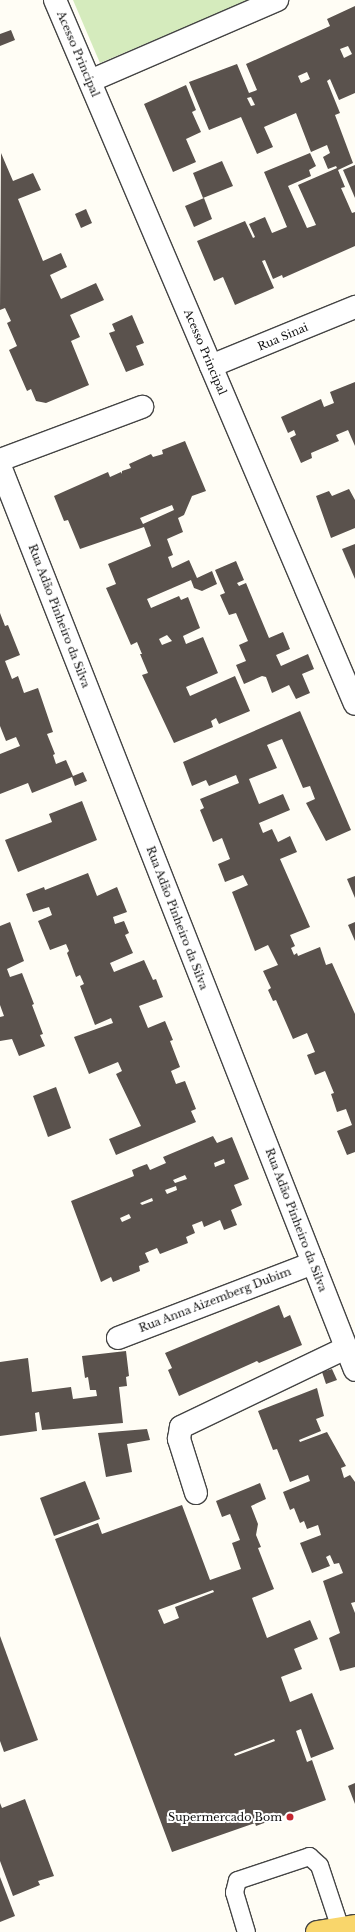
<!DOCTYPE html>
<html>
<head>
<meta charset="utf-8">
<style>
  body { margin:0 }
  #map { position:relative; width:355px; height:1932px; overflow:hidden; background:#fffdf5; font-family:"Libre Baskerville",serif }
  div>[style] { position:absolute }
  .green>* { inset:0; background:#d5ebbd }
  .building>* { inset:0; background:#5a524d }
  .roads { filter:drop-shadow(1px 0 #444) drop-shadow(-1px 0 #444) drop-shadow(0 1px #444) drop-shadow(0 -1px #444) }
  .service>* { height:17px; margin:-8.5px; padding:0 8.5px; transform-origin:8.5px; border-radius:8.5px; background:#fff }
  .minor>* { height:22px; margin:-11px; padding:0 11px; transform-origin:11px; border-radius:11px; background:#fff }
  .primary>* { height:22px; margin:-11px; padding:0 11px; transform-origin:11px; border-radius:11px; background:#f9d66b }
  .dots>* { width:11px; height:11px; translate:-50% -50%; box-sizing:border-box; border:2px solid #fff; border-radius:50% }
  span { translate:-50% -50%; white-space:nowrap; text-align:center; line-height:1.15; -webkit-text-stroke:4px #fff; paint-order:stroke }
  .street-label { font-size:11px; color:#111 }
  .poi-label { font-size:11px; color:#111 }
  .right { translate:-100% -50%; text-align:right }
</style>
</head>
<body>
<div id="map">
  <div class="green">
    <i style="clip-path:polygon(73px 0,249px 0,100px 63px)"></i>
  </div>
  <div class="building">
    <i style="clip-path:polygon(evenodd,355px 6px,355px 93px,339px 100px,330px 79px,327px 81px,340px 113px,335px 115px,353px 163px,338px 170px,345px 187px,341px 188px,352px 213px,355px 212px,355px 246px,283px 278px,282px 275px,273px 279px,265px 260px,262px 261px,274px 288px,235px 305px,223px 277px,214px 281px,197px 241px,245px 221px,253px 238px,255px 237px,249px 224px,265px 217px,272px 233px,287px 227px,264px 172px,310px 153px,316px 166px,309px 170px,311px 176px,288px 186px,307px 228px,316px 225px,298px 185px,337px 168px,336px 166px,328px 169px,323px 157px,330px 153px,327px 145px,311px 152px,296px 113px,264px 127px,273px 147px,257px 154px,241px 117px,209px 130px,189px 82px,237px 64px,249px 93px,257px 90px,246px 64px,330px 26px,327px 19px,355px 6px,348px 46px,352px 54px,344px 58px,340px 49px,348px 46px,355px 6px,307px 72px,310px 79px,301px 83px,298px 76px,307px 72px,355px 6px,251px 97px,255px 105px,251px 106px,247px 98px,251px 97px)"></i>
    <i style="clip-path:polygon(11px 30px,15px 40px,0 46px,0 34px)"></i>
    <i style="clip-path:polygon(186px 85px,196px 110px,192px 112px,201px 132px,186px 139px,196px 162px,173px 172px,144px 104px)"></i>
    <i style="clip-path:polygon(1px 153px,13px 181px,33px 173px,41px 190px,18px 199px,43px 261px,61px 253px,67px 267px,50px 275px,61px 299px,96px 283px,104px 300px,70px 315px,80px 337px,71px 341px,89px 385px,46px 403px,36px 401px,31px 389px,27px 391px,9px 350px,17px 346px,7px 323px,11px 321px,5px 308px,0 310px)"></i>
    <i style="clip-path:polygon(222px 161px,233px 186px,203px 198px,193px 173px)"></i>
    <i style="clip-path:polygon(355px 165px,355px 198px,343px 170px)"></i>
    <i style="clip-path:polygon(204px 198px,212px 219px,194px 227px,185px 206px)"></i>
    <i style="clip-path:polygon(86px 209px,92px 223px,81px 228px,75px 214px)"></i>
    <i style="clip-path:polygon(132px 315px,144px 343px,136px 346px,144px 365px,126px 372px,109px 333px,115px 331px,112px 324px)"></i>
    <i style="clip-path:polygon(355px 382px,355px 446px,348px 430px,336px 435px,339px 441px,311px 453px,312px 458px,301px 463px,290px 438px,296px 435px,294px 430px,288px 433px,281px 417px,321px 399px,324px 407px,334px 403px,330px 392px)"></i>
    <i style="clip-path:polygon(evenodd,185px 441px,206px 491px,192px 496px,184px 515px,178px 518px,183px 532px,167px 539px,173px 555px,168px 557px,172px 568px,189px 560px,197px 578px,212px 571px,217px 584px,202px 591px,194px 588px,191px 580px,147px 599px,151px 608px,179px 596px,181px 600px,188px 597px,200px 628px,183px 636px,186px 644px,203px 637px,218px 673px,186px 687px,190px 696px,235px 676px,250px 711px,219px 724px,216px 718px,211px 721px,213px 727px,174px 743px,142px 675px,148px 673px,140px 654px,142px 654px,137px 642px,131px 645px,106px 588px,116px 584px,108px 564px,151px 546px,144px 527px,80px 549px,68px 520px,64px 521px,54px 496px,108px 472px,110px 477px,121px 472px,122px 474px,122px 471px,131px 468px,129px 464px,151px 454px,153px 457px,163px 454px,162px 450px,185px 441px,172px 505px,174px 510px,143px 524px,140px 518px,172px 505px,185px 441px,167px 635px,172px 641px,162px 645px,159px 639px,167px 635px)"></i>
    <i style="clip-path:polygon(349px 489px,355px 500px,355px 528px,331px 538px,316px 496px,329px 491px,332px 496px)"></i>
    <i style="clip-path:polygon(355px 544px,355px 579px,342px 549px)"></i>
    <i style="clip-path:polygon(236px 561px,244px 580px,237px 583px,239px 586px,246px 583px,269px 638px,283px 632px,290px 649px,276px 655px,281px 666px,308px 654px,314px 669px,302px 674px,310px 693px,296px 699px,289px 685px,272px 693px,266px 677px,262px 676px,244px 684px,236px 665px,246px 661px,239px 645px,248px 641px,236px 613px,229px 615px,220px 595px,225px 593px,215px 570px)"></i>
    <i style="clip-path:polygon(0 613px,5px 626px,8px 625px,20px 655px,5px 661px,12px 679px,18px 676px,24px 693px,38px 688px,53px 732px,47px 734px,55px 754px,53px 755px,56px 764px,66px 760px,73px 776px,83px 772px,87px 781px,75px 786px,72px 777px,32px 793px,28px 783px,0 794px,0 754px,20px 746px,16px 737px,6px 741px,0 726px)"></i>
    <i style="clip-path:polygon(300px 711px,351px 830px,326px 841px,306px 803px,315px 799px,310px 786px,303px 788px,282px 739px,267px 745px,277px 768px,249px 779px,259px 804px,283px 794px,290px 810px,259px 823px,263px 833px,272px 829px,278px 842px,290px 836px,297px 852px,280px 859px,310px 927px,290px 935px,295px 946px,291px 948px,294px 955px,297px 953px,298px 956px,320px 947px,326px 965px,332px 963px,355px 1014px,355px 1152px,347px 1155px,337px 1131px,352px 1125px,346px 1109px,337px 1112px,331px 1094px,334px 1093px,325px 1071px,315px 1075px,307px 1055px,315px 1052px,307px 1033px,293px 1039px,276px 1000px,273px 1001px,268px 990px,271px 988px,263px 971px,278px 965px,268px 945px,255px 951px,232px 892px,248px 885px,243px 875px,225px 882px,218px 864px,230px 859px,222px 838px,213px 842px,200px 810px,204px 808px,200px 799px,239px 783px,236px 775px,209px 786px,206px 780px,192px 786px,183px 762px)"></i>
    <i style="clip-path:polygon(82px 801px,97px 840px,18px 872px,5px 840px,52px 822px,49px 814px)"></i>
    <i style="clip-path:polygon(88px 873px,97px 896px,117px 887px,127px 912px,113px 917px,115px 924px,124px 921px,129px 933px,125px 935px,133px 953px,110px 963px,114px 972px,144px 960px,153px 980px,156px 979px,163px 997px,139px 1006px,148px 1028px,165px 1021px,173px 1040px,170px 1041px,180px 1067px,171px 1071px,176px 1084px,185px 1081px,196px 1109px,191px 1111px,196px 1122px,116px 1155px,109px 1139px,141px 1126px,116px 1074px,122px 1071px,118px 1062px,89px 1074px,74px 1037px,113px 1023px,111px 1018px,95px 1025px,80px 986px,84px 984px,80px 975px,76px 977px,67px 953px,69px 951px,66px 944px,50px 950px,38px 921px,52px 915px,49px 907px,33px 912px,26px 894px,44px 887px,45px 890px)"></i>
    <i style="clip-path:polygon(355px 876px,355px 898px,347px 879px)"></i>
    <i style="clip-path:polygon(10px 922px,24px 961px,7px 969px,10px 977px,22px 973px,34px 1004px,32px 1005px,43px 1034px,40px 1035px,45px 1046px,19px 1056px,12px 1039px,0 1041px,0 1017px,4px 1016px,0 1005px,0 926px)"></i>
    <i style="clip-path:polygon(355px 922px,355px 941px,348px 925px)"></i>
    <i style="clip-path:polygon(56px 1087px,71px 1128px,48px 1137px,33px 1096px)"></i>
    <i style="clip-path:polygon(evenodd,213px 1136px,217px 1143px,232px 1137px,249px 1179px,234px 1185px,242px 1205px,231px 1210px,237px 1225px,224px 1230px,220px 1220px,204px 1227px,202px 1221px,192px 1225px,195px 1233px,186px 1237px,188px 1243px,160px 1254px,157px 1248px,145px 1253px,149px 1262px,139px 1266px,140px 1271px,113px 1282px,111px 1277px,101px 1282px,71px 1201px,134px 1176px,132px 1170px,139px 1167px,147px 1164px,150px 1170px,166px 1163px,163px 1157px,213px 1136px,224px 1159px,225px 1163px,215px 1167px,214px 1163px,224px 1159px,213px 1136px,185px 1175px,187px 1179px,175px 1183px,173px 1180px,185px 1175px,213px 1136px,176px 1186px,177px 1190px,167px 1194px,165px 1190px,176px 1186px,213px 1136px,152px 1198px,153px 1201px,142px 1205px,140px 1203px,152px 1198px,213px 1136px,129px 1214px,131px 1218px,122px 1222px,120px 1218px,129px 1214px)"></i>
    <i style="clip-path:polygon(279px 1305px,284px 1318px,290px 1315px,302px 1345px,259px 1363px,257px 1361px,179px 1396px,168px 1370px,172px 1368px,165px 1353px)"></i>
    <i style="clip-path:polygon(126px 1351px,129px 1376px,126px 1377px,127px 1386px,119px 1387px,123px 1423px,42px 1430px,39px 1412px,35px 1413px,37px 1431px,0 1436px,0 1362px,28px 1358px,32px 1392px,71px 1387px,73px 1399px,97px 1396px,96px 1390px,90px 1390px,88px 1377px,85px 1378px,82px 1356px)"></i>
    <i style="clip-path:polygon(332px 1369px,337px 1380px,326px 1384px,322px 1372px)"></i>
    <i style="clip-path:polygon(317px 1388px,324px 1416px,316px 1419px,321px 1431px,299px 1440px,300px 1442px,327px 1432px,346px 1466px,341px 1468px,344px 1478px,350px 1475px,355px 1482px,355px 1602px,351px 1603px,355px 1613px,355px 1667px,340px 1671px,329px 1638px,340px 1633px,323px 1581px,343px 1573px,339px 1563px,334px 1564px,330px 1555px,326px 1557px,330px 1566px,312px 1573px,300px 1543px,321px 1535px,318px 1525px,307px 1529px,304px 1521px,300px 1523px,294px 1508px,290px 1510px,283px 1492px,310px 1481px,308px 1475px,290px 1482px,277px 1449px,273px 1450px,258px 1411px)"></i>
    <i style="clip-path:polygon(147px 1429px,150px 1440px,127px 1444px,132px 1472px,106px 1477px,98px 1433px)"></i>
    <i style="clip-path:polygon(85px 1481px,100px 1519px,54px 1536px,40px 1498px)"></i>
    <i style="clip-path:polygon(evenodd,260px 1483px,266px 1499px,251px 1506px,258px 1524px,256px 1535px,261px 1547px,258px 1548px,274px 1589px,252px 1598px,267px 1638px,310px 1620px,318px 1639px,294px 1649px,302px 1669px,281px 1677px,290px 1702px,312px 1693px,334px 1749px,311px 1758px,301px 1729px,296px 1731px,307px 1762px,312px 1760px,326px 1800px,256px 1826px,255px 1823px,172px 1852px,55px 1539px,98px 1523px,102px 1534px,182px 1505px,210px 1580px,241px 1569px,232px 1543px,240px 1540px,230px 1514px,222px 1517px,216px 1501px,260px 1483px,213px 1590px,214px 1592px,175px 1607px,179px 1618px,164px 1624px,158px 1610px,213px 1590px,260px 1483px,274px 1739px,275px 1741px,235px 1756px,234px 1754px,274px 1739px)"></i>
    <i style="clip-path:polygon(0 1636px,38px 1740px,4px 1752px,0 1741px)"></i>
    <i style="clip-path:polygon(355px 1783px,355px 1804px,348px 1786px)"></i>
    <i style="clip-path:polygon(25px 1799px,54px 1876px,38px 1881px,40px 1885px,13px 1896px,0 1861px,0 1803px,2px 1808px)"></i>
    <i style="clip-path:polygon(0 1877px,15px 1916px,0 1922px)"></i>
  </div>
  <div class="roads">
    <div class="service">
      <i style="left:246px;top:1932px;width:42px;rotate:-106.7deg"></i>
      <i style="left:234px;top:1892px;width:12px;rotate:-76deg"></i>
      <i style="left:237px;top:1880px;width:76px;rotate:-18.4deg"></i>
      <i style="left:309px;top:1856px;width:13px;rotate:42deg"></i>
      <i style="left:319px;top:1865px;width:66px;rotate:71.6deg"></i>
    </div>
    <div class="minor">
      <i style="left:55px;top:0;width:765px;rotate:66.92deg"></i>
      <i style="left:90px;top:81px;width:204px;rotate:-23.4deg"></i>
      <i style="left:211px;top:366px;width:156px;rotate:-22.3deg"></i>
      <i style="left:0;top:460px;width:152px;rotate:-20.5deg"></i>
      <i style="left:0;top:466px;width:971px;rotate:68.56deg"></i>
      <i style="left:118px;top:1338px;width:209px;rotate:-21deg"></i>
      <i style="left:196px;top:1493px;width:57px;rotate:-107.5deg"></i>
      <i style="left:179px;top:1439px;width:12px;rotate:-81deg"></i>
      <i style="left:181px;top:1427px;width:183px;rotate:-25.6deg"></i>
    </div>
    <div class="primary">
      <i style="left:317px;top:1932px;width:38px;rotate:-9deg"></i>
    </div>
  </div>
  <div class="dots">
    <i style="left:290px;top:1817px;background:#c4262e"></i>
  </div>
  <div class="street-label">
    <span style="left:78px;top:54px;rotate:67deg">Acesso Principal</span>
    <span style="left:283px;top:337px;rotate:-23deg">Rua Sinai</span>
    <span style="left:205px;top:352px;rotate:67deg">Acesso Principal</span>
    <span style="left:59px;top:616px;rotate:69deg">Rua Adão Pinheiro da Silva</span>
    <span style="left:177px;top:918px;rotate:69deg">Rua Adão Pinheiro da Silva</span>
    <span style="left:296px;top:1220px;rotate:69deg">Rua Adão Pinheiro da Silva</span>
    <span style="left:215px;top:1300px;rotate:-21deg">Rua Anna Aizemberg Dubim</span>
  </div>
  <div class="poi-label">
    <span class="right" style="left:282px;top:1817px">Supermercado Bom</span>
  </div>
</div>
</body>
</html>
